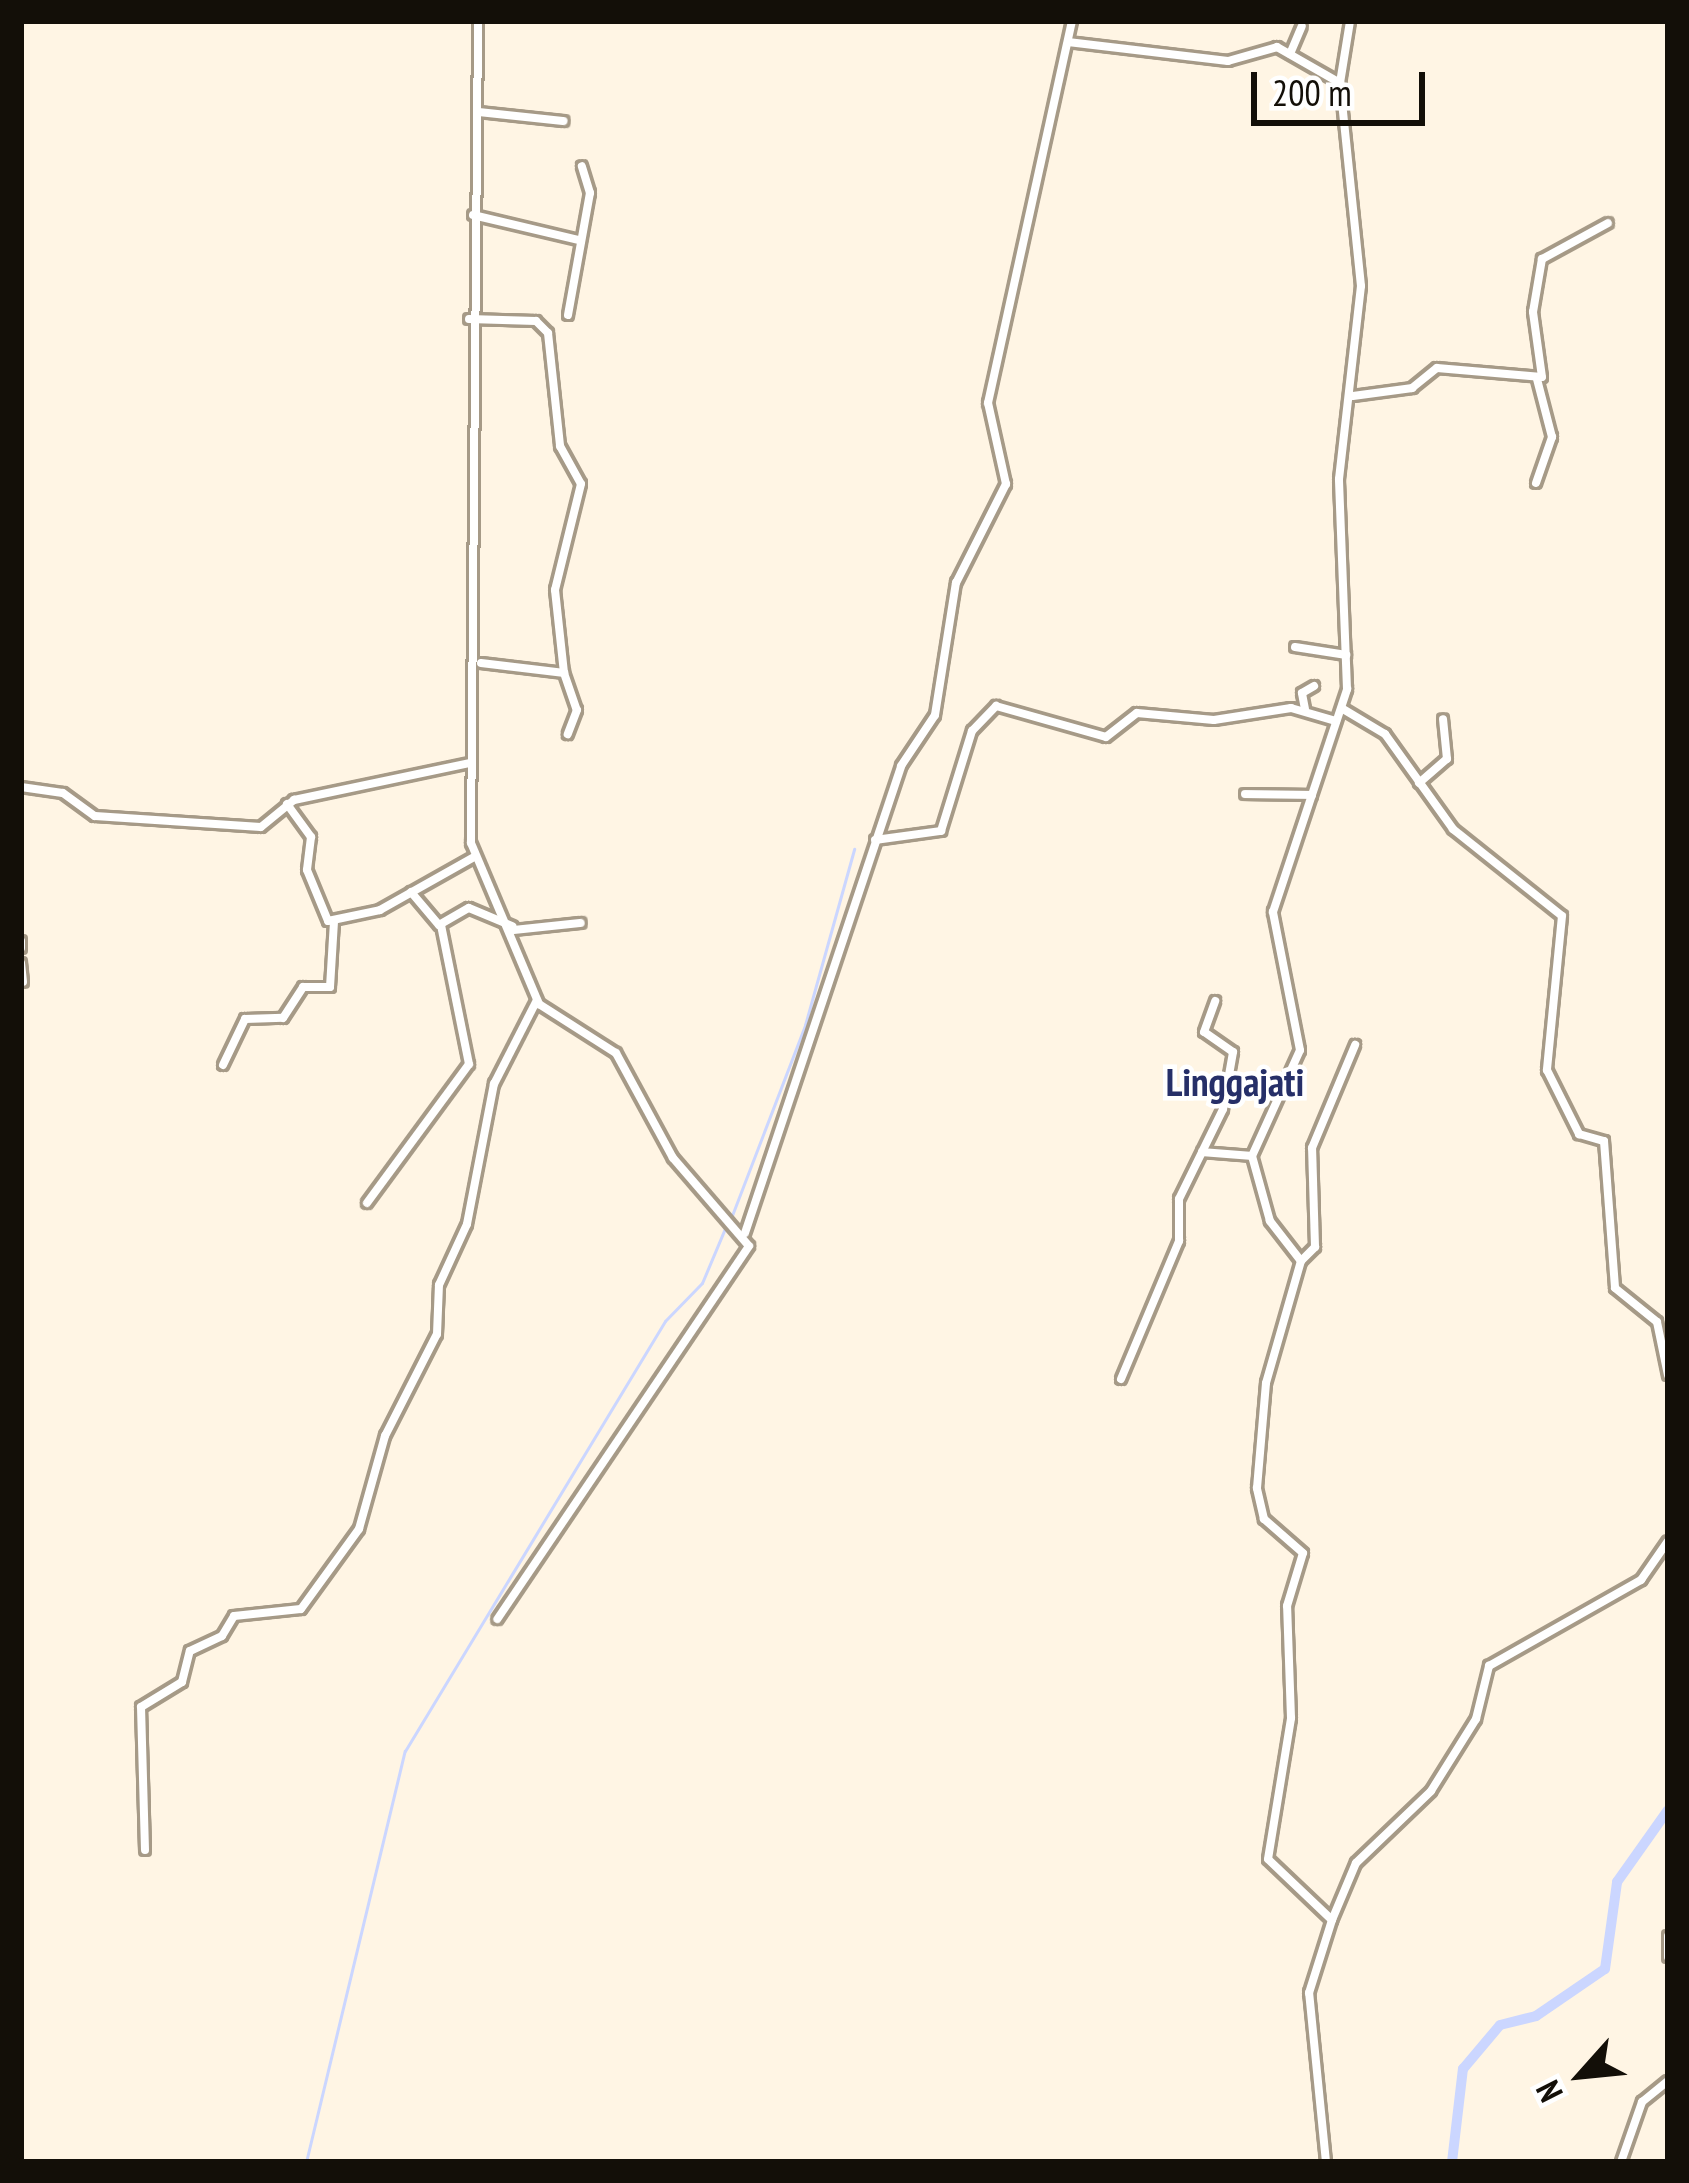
<!DOCTYPE html>
<html>
<head>
<meta charset="utf-8">
<style>
  body { margin:0 }
  #map { position:relative; width:1689px; height:2183px; overflow:hidden; background:#fff5e4; font-family:"PT Sans Narrow",sans-serif }
  div>[style] { position:absolute }
  .stream>* { height:3px; margin:-1.5px; padding:0 1.5px; transform-origin:1.5px; border-radius:1.5px; background:#cbd6ff }
  .river>* { height:10px; margin:-5px; padding:0 5px; transform-origin:5px; border-radius:5px; background:#cbd6ff }
  .roads { filter:drop-shadow(3px 0 #a69a87) drop-shadow(-3px 0 #a69a87) drop-shadow(0 3px #a69a87) drop-shadow(0 -3px #a69a87) }
  .minor>* { height:8px; margin:-4px; padding:0 4px; transform-origin:4px; border-radius:4px; background:#fff }
  span { translate:-50% -50%; white-space:nowrap; text-align:center; line-height:1.15; -webkit-text-stroke:9px #fff; paint-order:stroke }
  .quarter-label { font-size:39px; color:#262f68; font-weight:700 }
  .frame { position:absolute; inset:0; border:24px solid #130f08; pointer-events:none }
  .north { position:absolute; left:1521px; top:2015px; width:120px; height:120px; -webkit-text-stroke:9px #fff; paint-order:stroke; rotate:243deg; font-size:33px; font-weight:700; line-height:48px; text-align:center; color:#130f08 }
  .north::after { content:''; display:block; margin:auto; width:42px; height:54px; background:#130f08; clip-path:polygon(50% 0,100% 100%,50% 72%,0 100%) }
  .scale { position:absolute; left:1251px; top:72px; width:174px; height:54px; box-sizing:border-box; border:6px solid #130f08; border-top:0; padding-left:15px; font-size:36px; line-height:42px; white-space:nowrap; color:#130f08; -webkit-text-stroke:9px #fff; paint-order:stroke }
</style>
</head>
<body>
<div id="map">
  <div class="stream">
    <i style="left:731px;top:1218px;width:207px;rotate:-69deg"></i>
    <i style="left:805px;top:1025px;width:183px;rotate:-74.4deg"></i>
    <i style="left:306px;top:2162px;width:423px;rotate:-76.5deg"></i>
    <i style="left:405px;top:1751px;width:502px;rotate:-58.84deg"></i>
    <i style="left:665px;top:1321px;width:53px;rotate:-45.8deg"></i>
    <i style="left:702px;top:1283px;width:62px;rotate:-67.2deg"></i>
  </div>
  <div class="river">
    <i style="left:1452px;top:2162px;width:94px;rotate:-83.3deg"></i>
    <i style="left:1463px;top:2069px;width:57px;rotate:-49.9deg"></i>
    <i style="left:1500px;top:2025px;width:37px;rotate:-14deg"></i>
    <i style="left:1536px;top:2016px;width:83px;rotate:-34.3deg"></i>
    <i style="left:1605px;top:1969px;width:88px;rotate:-82.1deg"></i>
    <i style="left:1617px;top:1882px;width:88px;rotate:-54.7deg"></i>
  </div>
  <div class="roads">
    <div class="minor">
      <i style="left:478px;top:21px;width:822px;rotate:90.49deg"></i>
      <i style="left:471px;top:843px;width:175px;rotate:67.1deg"></i>
      <i style="left:539px;top:1004px;width:91px;rotate:32.5deg"></i>
      <i style="left:616px;top:1053px;width:119px;rotate:61.5deg"></i>
      <i style="left:673px;top:1158px;width:116px;rotate:49.2deg"></i>
      <i style="left:749px;top:1246px;width:450px;rotate:124deg"></i>
      <i style="left:1068px;top:42px;width:161px;rotate:6.8deg"></i>
      <i style="left:1228px;top:61px;width:51px;rotate:-15.9deg"></i>
      <i style="left:1277px;top:47px;width:73px;rotate:29.7deg"></i>
      <i style="left:1290px;top:54px;width:30px;rotate:-67deg"></i>
      <i style="left:478px;top:112px;width:86px;rotate:6deg"></i>
      <i style="left:473px;top:215px;width:109px;rotate:13.3deg"></i>
      <i style="left:568px;top:315px;width:124px;rotate:-79.8deg"></i>
      <i style="left:590px;top:193px;width:28px;rotate:-107deg"></i>
      <i style="left:469px;top:319px;width:67px;rotate:1.7deg"></i>
      <i style="left:536px;top:321px;width:17px;rotate:45deg"></i>
      <i style="left:548px;top:333px;width:114px;rotate:83.9deg"></i>
      <i style="left:560px;top:446px;width:43px;rotate:61.1deg"></i>
      <i style="left:581px;top:484px;width:109px;rotate:103.8deg"></i>
      <i style="left:555px;top:590px;width:83px;rotate:83.8deg"></i>
      <i style="left:1353px;top:396px;width:60px;rotate:-7.7deg"></i>
      <i style="left:1412px;top:388px;width:32px;rotate:-39deg"></i>
      <i style="left:1437px;top:368px;width:105px;rotate:4.9deg"></i>
      <i style="left:1542px;top:377px;width:66px;rotate:-97.9deg"></i>
      <i style="left:1533px;top:312px;width:54px;rotate:-80.4deg"></i>
      <i style="left:1542px;top:259px;width:75px;rotate:-28.6deg"></i>
      <i style="left:1536px;top:483px;width:49px;rotate:-70.8deg"></i>
      <i style="left:1552px;top:437px;width:60px;rotate:-104.5deg"></i>
      <i style="left:1295px;top:647px;width:52px;rotate:8.9deg"></i>
      <i style="left:481px;top:663px;width:84px;rotate:6.9deg"></i>
      <i style="left:564px;top:673px;width:39px;rotate:71deg"></i>
      <i style="left:577px;top:710px;width:26px;rotate:111deg"></i>
      <i style="left:1305px;top:709px;width:16px;rotate:-101deg"></i>
      <i style="left:1302px;top:693px;width:14px;rotate:-30deg"></i>
      <i style="left:1343px;top:709px;width:49px;rotate:30.8deg"></i>
      <i style="left:1385px;top:734px;width:117px;rotate:54.4deg"></i>
      <i style="left:1453px;top:829px;width:139px;rotate:38.6deg"></i>
      <i style="left:1562px;top:916px;width:155px;rotate:95.6deg"></i>
      <i style="left:1547px;top:1070px;width:72px;rotate:63.4deg"></i>
      <i style="left:1579px;top:1134px;width:26px;rotate:16deg"></i>
      <i style="left:1604px;top:1141px;width:147px;rotate:85.7deg"></i>
      <i style="left:1615px;top:1288px;width:54px;rotate:39deg"></i>
      <i style="left:1657px;top:1322px;width:54px;rotate:78.3deg"></i>
      <i style="left:1419px;top:783px;width:37px;rotate:-41deg"></i>
      <i style="left:1447px;top:759px;width:40px;rotate:-95.7deg"></i>
      <i style="left:21px;top:787px;width:42px;rotate:8.1deg"></i>
      <i style="left:63px;top:793px;width:39px;rotate:36deg"></i>
      <i style="left:95px;top:816px;width:166px;rotate:3.8deg"></i>
      <i style="left:261px;top:827px;width:43px;rotate:-39.3deg"></i>
      <i style="left:294px;top:800px;width:179px;rotate:-11.9deg"></i>
      <i style="left:1245px;top:794px;width:67px;rotate:0.9deg"></i>
      <i style="left:287px;top:804px;width:41px;rotate:54deg"></i>
      <i style="left:311px;top:837px;width:33px;rotate:97deg"></i>
      <i style="left:307px;top:870px;width:55px;rotate:67.6deg"></i>
      <i style="left:328px;top:921px;width:53px;rotate:-11.9deg"></i>
      <i style="left:380px;top:910px;width:108px;rotate:-29.4deg"></i>
      <i style="left:875px;top:840px;width:67px;rotate:-7.8deg"></i>
      <i style="left:941px;top:831px;width:105px;rotate:-72.8deg"></i>
      <i style="left:972px;top:731px;width:35px;rotate:-46deg"></i>
      <i style="left:996px;top:706px;width:114px;rotate:15.7deg"></i>
      <i style="left:1106px;top:737px;width:39px;rotate:-38deg"></i>
      <i style="left:1137px;top:713px;width:77px;rotate:5.2deg"></i>
      <i style="left:1214px;top:720px;width:78px;rotate:-8.9deg"></i>
      <i style="left:1291px;top:708px;width:47px;rotate:16.1deg"></i>
      <i style="left:411px;top:892px;width:43px;rotate:49.7deg"></i>
      <i style="left:439px;top:925px;width:34px;rotate:-30deg"></i>
      <i style="left:469px;top:908px;width:47px;rotate:22.7deg"></i>
      <i style="left:513px;top:930px;width:68px;rotate:-5.9deg"></i>
      <i style="left:21px;top:941px;width:7px;rotate:90deg"></i>
      <i style="left:21px;top:963px;width:19px;rotate:84deg"></i>
      <i style="left:223px;top:1065px;width:51px;rotate:-64.4deg"></i>
      <i style="left:245px;top:1019px;width:38px;rotate:-2deg"></i>
      <i style="left:283px;top:1018px;width:37px;rotate:-57deg"></i>
      <i style="left:303px;top:987px;width:27px"></i>
      <i style="left:330px;top:987px;width:66px;rotate:-86.5deg"></i>
      <i style="left:1202px;top:1152px;width:50px;rotate:4.6deg"></i>
      <i style="left:367px;top:1203px;width:172px;rotate:-53.7deg"></i>
      <i style="left:469px;top:1064px;width:142px;rotate:-101.4deg"></i>
      <i style="left:745px;top:1233px;width:492px;rotate:-71.5deg"></i>
      <i style="left:901px;top:766px;width:61px;rotate:-56.3deg"></i>
      <i style="left:935px;top:715px;width:134px;rotate:-81deg"></i>
      <i style="left:956px;top:583px;width:111px;rotate:-63.2deg"></i>
      <i style="left:1006px;top:484px;width:83px;rotate:-102.5deg"></i>
      <i style="left:988px;top:403px;width:391px;rotate:-77.6deg"></i>
      <i style="left:1301px;top:1261px;width:20px;rotate:-45deg"></i>
      <i style="left:1315px;top:1247px;width:99px;rotate:-91.7deg"></i>
      <i style="left:1312px;top:1148px;width:112px;rotate:-67.3deg"></i>
      <i style="left:1121px;top:1379px;width:150px;rotate:-67.2deg"></i>
      <i style="left:1179px;top:1241px;width:42px;rotate:-90deg"></i>
      <i style="left:1179px;top:1199px;width:100px;rotate:-63.9deg"></i>
      <i style="left:1223px;top:1109px;width:58px;rotate:-80deg"></i>
      <i style="left:1233px;top:1052px;width:35px;rotate:-145deg"></i>
      <i style="left:1204px;top:1032px;width:33px;rotate:-70deg"></i>
      <i style="left:145px;top:1850px;width:143px;rotate:-91.6deg"></i>
      <i style="left:141px;top:1707px;width:48px;rotate:-31.4deg"></i>
      <i style="left:182px;top:1682px;width:32px;rotate:-76deg"></i>
      <i style="left:190px;top:1651px;width:35px;rotate:-25deg"></i>
      <i style="left:222px;top:1636px;width:23px;rotate:-59deg"></i>
      <i style="left:234px;top:1616px;width:67px;rotate:-6deg"></i>
      <i style="left:301px;top:1609px;width:99px;rotate:-54.1deg"></i>
      <i style="left:359px;top:1529px;width:97px;rotate:-74.4deg"></i>
      <i style="left:385px;top:1436px;width:114px;rotate:-63deg"></i>
      <i style="left:437px;top:1334px;width:49px;rotate:-87.7deg"></i>
      <i style="left:439px;top:1285px;width:67px;rotate:-65.3deg"></i>
      <i style="left:467px;top:1224px;width:143px;rotate:-79.1deg"></i>
      <i style="left:494px;top:1084px;width:94px;rotate:-62.9deg"></i>
      <i style="left:1332px;top:1920px;width:62px;rotate:-67.2deg"></i>
      <i style="left:1356px;top:1863px;width:104px;rotate:-43.8deg"></i>
      <i style="left:1431px;top:1791px;width:85px;rotate:-58deg"></i>
      <i style="left:1476px;top:1719px;width:55px;rotate:-76.2deg"></i>
      <i style="left:1489px;top:1666px;width:175px;rotate:-29.5deg"></i>
      <i style="left:1641px;top:1580px;width:47px;rotate:-55.3deg"></i>
      <i style="left:1668px;top:1936px;width:21px;rotate:90deg"></i>
      <i style="left:1326px;top:2162px;width:170px;rotate:-95.7deg"></i>
      <i style="left:1309px;top:1993px;width:77px;rotate:-72.5deg"></i>
      <i style="left:1332px;top:1920px;width:88px;rotate:-136.4deg"></i>
      <i style="left:1268px;top:1859px;width:143px;rotate:-80.7deg"></i>
      <i style="left:1291px;top:1718px;width:112px;rotate:-92deg"></i>
      <i style="left:1287px;top:1606px;width:55px;rotate:-73.2deg"></i>
      <i style="left:1303px;top:1553px;width:52px;rotate:-138.9deg"></i>
      <i style="left:1264px;top:1519px;width:32px;rotate:-103deg"></i>
      <i style="left:1257px;top:1488px;width:105px;rotate:-85.1deg"></i>
      <i style="left:1266px;top:1383px;width:127px;rotate:-74deg"></i>
      <i style="left:1301px;top:1261px;width:51px;rotate:-127.8deg"></i>
      <i style="left:1270px;top:1221px;width:67px;rotate:-105.5deg"></i>
      <i style="left:1252px;top:1156px;width:116px;rotate:-65.6deg"></i>
      <i style="left:1300px;top:1050px;width:141px;rotate:-101.1deg"></i>
      <i style="left:1273px;top:912px;width:235px;rotate:-71.6deg"></i>
      <i style="left:1347px;top:689px;width:210px;rotate:-92.2deg"></i>
      <i style="left:1339px;top:479px;width:194px;rotate:-83.5deg"></i>
      <i style="left:1361px;top:286px;width:204px;rotate:-95.9deg"></i>
      <i style="left:1340px;top:83px;width:63px;rotate:-80.8deg"></i>
      <i style="left:1621px;top:2162px;width:64px;rotate:-70.7deg"></i>
      <i style="left:1642px;top:2102px;width:33px;rotate:-39deg"></i>
    </div>
  </div>
  <div class="quarter-label">
    <span style="left:1235px;top:1082px">Linggajati</span>
  </div>
  <div class="frame"></div>
  <div class="north">N</div>
  <div class="scale">200 m</div>
</div>
</body>
</html>
